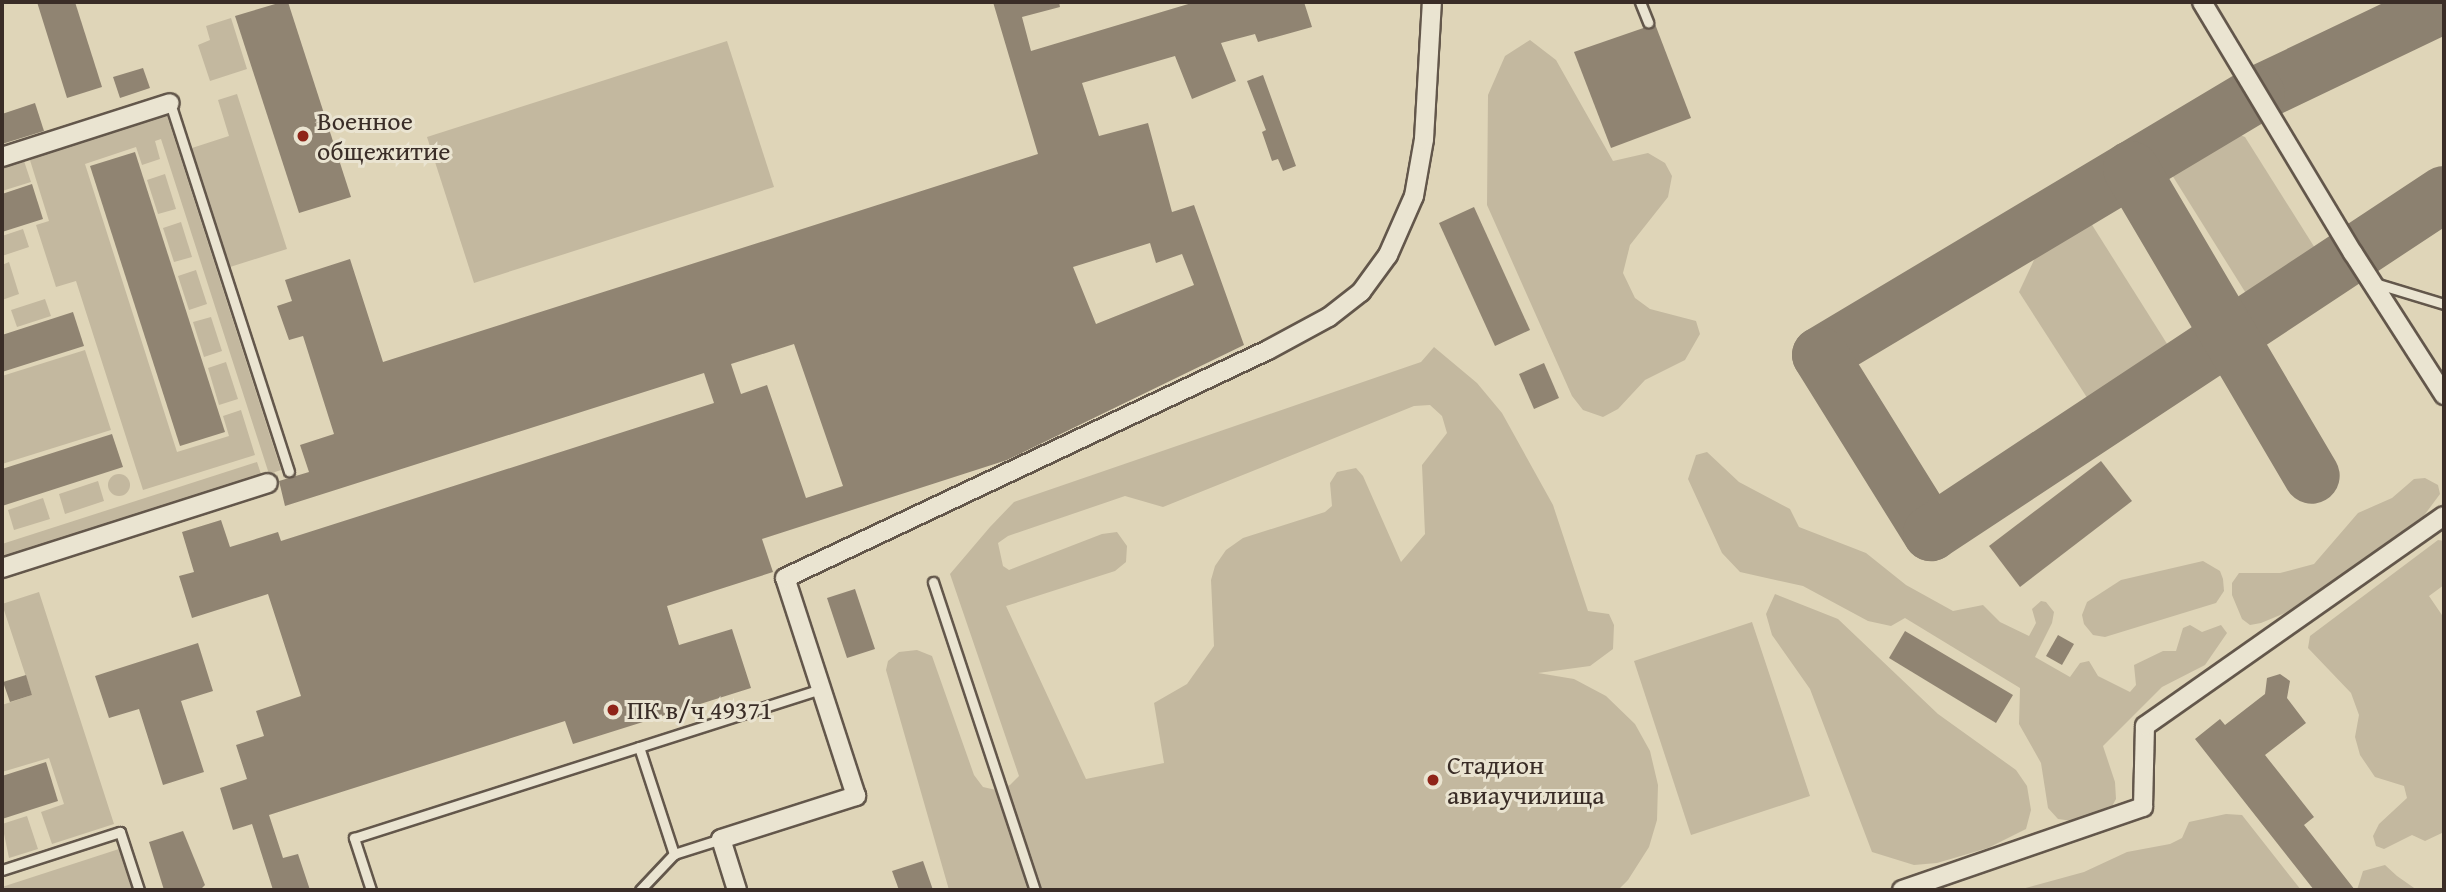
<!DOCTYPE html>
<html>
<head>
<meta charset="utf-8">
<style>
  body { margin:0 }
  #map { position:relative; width:2446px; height:892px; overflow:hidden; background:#dfd5b8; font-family:"Gentium Book Plus",serif }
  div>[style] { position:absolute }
  .green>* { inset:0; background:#c3b89f }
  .round { border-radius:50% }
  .taxiway>* { height:56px; margin:-28px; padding:0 28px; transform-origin:28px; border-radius:28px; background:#8c8170 }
  .building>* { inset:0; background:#908472 }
  .roads { filter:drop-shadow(2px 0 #63574b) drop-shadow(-2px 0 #63574b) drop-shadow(0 2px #63574b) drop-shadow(0 -2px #63574b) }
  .service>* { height:9px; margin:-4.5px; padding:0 4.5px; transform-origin:4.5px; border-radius:4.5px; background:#eae4d1 }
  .minor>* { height:18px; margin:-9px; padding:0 9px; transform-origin:9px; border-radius:9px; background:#eae4d1 }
  .dots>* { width:19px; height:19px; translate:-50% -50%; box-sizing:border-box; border:4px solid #eae4d1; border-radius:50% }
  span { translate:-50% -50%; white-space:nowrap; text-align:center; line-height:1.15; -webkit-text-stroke:6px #eae4d1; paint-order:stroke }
  .poi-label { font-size:26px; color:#3a2d27 }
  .left { translate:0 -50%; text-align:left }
  .frame { position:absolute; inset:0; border:4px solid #3a2d27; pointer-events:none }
</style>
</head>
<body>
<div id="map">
  <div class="green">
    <i style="clip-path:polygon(231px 18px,247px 69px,210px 81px,198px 45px,210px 40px,206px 26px)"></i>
    <i style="clip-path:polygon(1530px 40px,1556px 60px,1613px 161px,1648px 153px,1665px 163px,1672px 176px,1668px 197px,1630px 245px,1623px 273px,1635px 298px,1650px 309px,1696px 321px,1700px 334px,1685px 360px,1645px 380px,1618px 409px,1603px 417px,1583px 410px,1572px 396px,1487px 205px,1488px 95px,1505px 56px)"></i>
    <i style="clip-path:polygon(727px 41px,774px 187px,474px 283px,427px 137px)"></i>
    <i style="clip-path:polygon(237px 94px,287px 249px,230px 267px,192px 148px,229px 136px,218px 100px)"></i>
    <i style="clip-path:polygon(166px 113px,281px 470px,269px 474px,161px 139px,155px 141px,160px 159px,142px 165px,136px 147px,85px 164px,177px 452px,229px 436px,223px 416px,241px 410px,255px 455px,143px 490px,76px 281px,56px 287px,36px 225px,49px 221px,29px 157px)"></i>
    <i style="clip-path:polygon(2220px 127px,2245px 137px,2320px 256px,2252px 303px,2162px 159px)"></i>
    <i style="clip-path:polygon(24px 161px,31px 182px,2px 191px,2px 168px)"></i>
    <i style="clip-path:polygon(165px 174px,176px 209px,158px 214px,147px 180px)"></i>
    <i style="clip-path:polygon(2082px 209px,2176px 358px,2095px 410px,2019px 292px,2049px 228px)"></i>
    <i style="clip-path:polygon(181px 222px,192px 257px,174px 262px,163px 228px)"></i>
    <i style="clip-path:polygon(23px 229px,29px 247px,2px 256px,2px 236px)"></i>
    <i style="clip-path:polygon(9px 262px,19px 294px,2px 300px,2px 265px)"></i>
    <i style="clip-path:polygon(196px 270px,207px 304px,189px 310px,178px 276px)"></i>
    <i style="clip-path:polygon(45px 299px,51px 316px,17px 327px,11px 310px)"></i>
    <i style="clip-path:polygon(211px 317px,222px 351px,204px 357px,193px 322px)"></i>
    <i style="clip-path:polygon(evenodd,1434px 347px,1477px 383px,1502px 413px,1553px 505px,1588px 611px,1609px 614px,1614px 625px,1613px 649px,1590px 666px,1538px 673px,1574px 679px,1606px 696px,1635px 724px,1650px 751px,1658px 785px,1657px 820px,1649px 847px,1628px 880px,1618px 890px,949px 890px,886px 670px,888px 661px,899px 652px,917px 650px,932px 656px,974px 775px,983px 787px,996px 790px,1010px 785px,1019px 776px,950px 574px,990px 527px,1014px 502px,1421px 362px,1434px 347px,1430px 405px,1442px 416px,1447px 433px,1422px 465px,1425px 534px,1401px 562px,1363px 476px,1356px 468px,1337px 472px,1330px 483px,1332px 506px,1325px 512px,1243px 538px,1226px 550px,1215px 566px,1211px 580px,1214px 646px,1187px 684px,1154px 703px,1164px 763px,1086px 779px,1006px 606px,1115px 571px,1126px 562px,1127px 546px,1117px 532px,1102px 534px,1009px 570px,1003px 566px,998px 543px,1008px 536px,1125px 496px,1163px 507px,1414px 406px,1430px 405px)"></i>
    <i style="clip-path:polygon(85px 350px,111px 430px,2px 464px,2px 376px)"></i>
    <i style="clip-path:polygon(226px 362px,238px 399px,219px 405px,208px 368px)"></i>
    <i style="clip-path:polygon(1707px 452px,1739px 482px,1790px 509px,1799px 527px,1866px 553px,1906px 585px,1953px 611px,1983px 605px,2000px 622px,2029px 636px,2036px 623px,2032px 609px,2041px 601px,2046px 602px,2054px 612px,2052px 623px,2035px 657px,2070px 677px,2080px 663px,2089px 661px,2098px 676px,2130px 692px,2136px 685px,2134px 665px,2163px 651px,2176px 651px,2183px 628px,2190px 625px,2202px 632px,2221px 625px,2227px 633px,2205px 665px,2162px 687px,2103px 746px,2115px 782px,2116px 799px,2110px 810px,2080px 822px,2058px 819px,2048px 808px,2041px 763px,2019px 724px,2020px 688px,1905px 618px,1891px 626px,1868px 621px,1803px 586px,1740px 572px,1722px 553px,1688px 479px,1696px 455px)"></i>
    <i style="clip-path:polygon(257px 462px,261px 474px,2px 557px,2px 544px)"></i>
    <i class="round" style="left:108px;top:474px;width:22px;height:22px"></i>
    <i style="clip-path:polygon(2425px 478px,2438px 485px,2440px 494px,2417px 525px,2285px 613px,2261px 623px,2250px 625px,2242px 619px,2232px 595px,2232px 583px,2239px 573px,2280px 573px,2314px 564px,2358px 513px,2392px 498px,2414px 479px)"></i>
    <i style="clip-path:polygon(98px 481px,104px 501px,65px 514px,59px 494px)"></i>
    <i style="clip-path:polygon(43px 498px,50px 519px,14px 530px,8px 510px)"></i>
    <i style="clip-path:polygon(2438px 540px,2444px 541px,2444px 585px,2429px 596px,2444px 618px,2444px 832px,2425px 841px,2412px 835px,2384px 849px,2376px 846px,2373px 836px,2379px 824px,2407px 798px,2404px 786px,2375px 777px,2360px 755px,2355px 737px,2359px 715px,2351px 693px,2308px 648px,2310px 636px)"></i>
    <i style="clip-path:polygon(2203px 561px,2220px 571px,2223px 579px,2224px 591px,2216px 603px,2105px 637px,2093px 635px,2084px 624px,2082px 615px,2087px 602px,2121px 580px)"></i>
    <i style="clip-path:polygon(39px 592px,114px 824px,52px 844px,41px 812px,64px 804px,49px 758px,2px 772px,2px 705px,32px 695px,2px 604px)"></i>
    <i style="clip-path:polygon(1775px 594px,1838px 619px,1938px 714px,2016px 770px,2027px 786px,2031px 810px,2026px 829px,1988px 848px,1937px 863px,1914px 865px,1872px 852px,1810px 689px,1772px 635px,1766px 614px)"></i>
    <i style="clip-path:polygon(1752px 622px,1810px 796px,1691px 835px,1634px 661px)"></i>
    <i style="clip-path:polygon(2226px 814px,2242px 815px,2301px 890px,2018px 890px,2084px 872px,2127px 852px,2170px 844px,2182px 838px,2189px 822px)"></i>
    <i style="clip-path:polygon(27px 816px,38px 849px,9px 858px,2px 824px)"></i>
    <i style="clip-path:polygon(119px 849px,132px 890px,2px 890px,2px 887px)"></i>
    <i style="clip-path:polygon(2385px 865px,2397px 876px,2417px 890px,2357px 890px,2363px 871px)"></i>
  </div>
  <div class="taxiway">
    <i style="left:2444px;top:5px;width:207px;rotate:154.5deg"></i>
    <i style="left:2257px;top:94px;width:509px;rotate:149.15deg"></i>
    <i style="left:1820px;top:355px;width:210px;rotate:58.1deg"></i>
    <i style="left:1931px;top:533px;width:615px;rotate:-33.46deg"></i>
    <i style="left:2131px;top:169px;width:356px;rotate:59.5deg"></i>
  </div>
  <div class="building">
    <i style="clip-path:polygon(37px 2px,75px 2px,102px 87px,67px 98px)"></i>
    <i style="clip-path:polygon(282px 2px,288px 2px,351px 197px,299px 213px,235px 16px)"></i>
    <i style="clip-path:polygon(evenodd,993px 2px,1059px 2px,1060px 7px,1022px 17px,1031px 51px,1195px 2px,1304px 2px,1312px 27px,1258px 42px,1255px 34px,1221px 43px,1236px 81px,1192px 99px,1175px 56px,1082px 83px,1099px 136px,1148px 123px,1172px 212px,1194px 205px,1244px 345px,1007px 460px,762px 539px,773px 572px,667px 606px,679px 645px,732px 629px,751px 688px,573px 744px,565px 721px,269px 815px,283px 858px,298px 854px,310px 890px,273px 890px,252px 824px,233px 830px,220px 788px,247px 779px,236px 745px,264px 736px,256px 711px,301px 696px,268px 594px,192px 618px,179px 576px,194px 572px,182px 532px,221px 520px,230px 547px,278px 532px,281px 541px,714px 403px,704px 373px,285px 506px,279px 481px,309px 472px,300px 445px,334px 434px,303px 336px,289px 340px,277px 306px,292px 301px,285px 280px,350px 259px,383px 362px,1038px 154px,993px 2px,1150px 243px,1156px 263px,1182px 254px,1194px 285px,1096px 324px,1073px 267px,1150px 243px,993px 2px,794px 344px,843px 486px,806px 498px,767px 385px,741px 394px,731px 364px,794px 344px)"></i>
    <i style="clip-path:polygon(1655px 24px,1691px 118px,1611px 148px,1574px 52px)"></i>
    <i style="clip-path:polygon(143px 68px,150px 88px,120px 98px,113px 77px)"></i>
    <i style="clip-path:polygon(1263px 75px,1296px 166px,1283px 171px,1278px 159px,1272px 161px,1262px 132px,1266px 130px,1247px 81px)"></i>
    <i style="clip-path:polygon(35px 103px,44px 131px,2px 144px,2px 114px)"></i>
    <i style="clip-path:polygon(135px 152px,225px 432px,180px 446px,90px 166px)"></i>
    <i style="clip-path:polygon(32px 184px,43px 219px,2px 232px,2px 194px)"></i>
    <i style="clip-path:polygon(1474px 207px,1530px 330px,1495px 346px,1439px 223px)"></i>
    <i style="clip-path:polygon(73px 312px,84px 346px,2px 372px,2px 335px)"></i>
    <i style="clip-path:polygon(1544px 363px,1559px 398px,1534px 409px,1519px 374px)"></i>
    <i style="clip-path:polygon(112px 434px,123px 467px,2px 506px,2px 469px)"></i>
    <i style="clip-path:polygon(2101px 461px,2132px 501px,2020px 587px,1989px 546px)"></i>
    <i style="clip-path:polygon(855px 589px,875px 649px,847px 658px,827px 598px)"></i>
    <i style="clip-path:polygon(1905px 631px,2013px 695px,1996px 723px,1889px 658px)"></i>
    <i style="clip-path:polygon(2058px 635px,2074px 644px,2062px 665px,2046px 656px)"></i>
    <i style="clip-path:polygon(198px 643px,213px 691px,181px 701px,204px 772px,163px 785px,139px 709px,109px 718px,95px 676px)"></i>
    <i style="clip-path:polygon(2280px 674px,2290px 681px,2287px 698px,2306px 723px,2265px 755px,2314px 817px,2304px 825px,2355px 890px,2314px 890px,2195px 739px,2220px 719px,2225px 725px,2265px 694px,2267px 678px)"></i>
    <i style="clip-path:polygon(26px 675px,32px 695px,10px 702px,3px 682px)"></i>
    <i style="clip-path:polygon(46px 762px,58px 801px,2px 819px,2px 776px)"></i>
    <i style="clip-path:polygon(183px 831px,205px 885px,200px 890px,164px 890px,149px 842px)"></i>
    <i style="clip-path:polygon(923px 861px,933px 890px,899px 890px,892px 871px)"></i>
  </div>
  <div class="roads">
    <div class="service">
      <i style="left:1640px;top:2px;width:22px;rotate:68deg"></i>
      <i style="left:170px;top:103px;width:387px;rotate:72.1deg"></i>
      <i style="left:2375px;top:283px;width:72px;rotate:16.9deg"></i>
      <i style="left:933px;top:582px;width:324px;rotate:71.7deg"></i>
      <i style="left:639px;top:747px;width:113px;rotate:71.9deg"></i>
      <i style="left:2px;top:870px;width:124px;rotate:-17.9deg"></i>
      <i style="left:120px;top:832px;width:61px;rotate:71.9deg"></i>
      <i style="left:371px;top:890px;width:55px;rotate:-108.1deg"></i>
      <i style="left:354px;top:838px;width:490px;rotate:-17.7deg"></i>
      <i style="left:640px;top:890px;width:50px;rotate:-46.6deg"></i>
      <i style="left:674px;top:854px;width:49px;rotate:-17.7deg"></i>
    </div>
    <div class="minor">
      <i style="left:2202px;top:2px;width:293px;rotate:59deg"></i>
      <i style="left:2353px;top:253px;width:169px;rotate:57.3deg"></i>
      <i style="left:2px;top:157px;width:176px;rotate:-17.8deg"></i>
      <i style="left:2px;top:568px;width:279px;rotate:-17.7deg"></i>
      <i style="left:737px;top:890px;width:53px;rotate:-107.4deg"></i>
      <i style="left:721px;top:839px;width:142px;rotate:-17.7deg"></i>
      <i style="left:856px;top:796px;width:229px;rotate:-108deg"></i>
      <i style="left:785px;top:578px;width:534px;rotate:-25.27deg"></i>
      <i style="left:1268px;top:350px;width:69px;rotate:-28.4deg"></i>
      <i style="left:1329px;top:317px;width:41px;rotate:-38deg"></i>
      <i style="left:1361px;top:292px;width:46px;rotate:-53.9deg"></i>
      <i style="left:1388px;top:255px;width:64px;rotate:-66.2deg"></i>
      <i style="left:1414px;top:196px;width:58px;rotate:-80deg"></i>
      <i style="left:1424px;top:139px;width:137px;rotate:-86.7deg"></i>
      <i style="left:1902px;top:890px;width:255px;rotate:-19deg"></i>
      <i style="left:2143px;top:807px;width:81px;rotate:-88.6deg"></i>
      <i style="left:2145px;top:726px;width:365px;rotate:-35.1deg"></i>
    </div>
  </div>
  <div class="dots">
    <i style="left:303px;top:136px;background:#8f2418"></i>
    <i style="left:613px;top:710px;background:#8f2418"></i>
    <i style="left:1433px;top:780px;background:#8f2418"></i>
  </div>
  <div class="poi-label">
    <span class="left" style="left:317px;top:136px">Военное<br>общежитие</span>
    <span class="left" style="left:627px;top:710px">ПК в/ч 49371</span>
    <span class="left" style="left:1447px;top:780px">Стадион<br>авиаучилища</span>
  </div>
  <div class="frame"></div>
</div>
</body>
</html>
